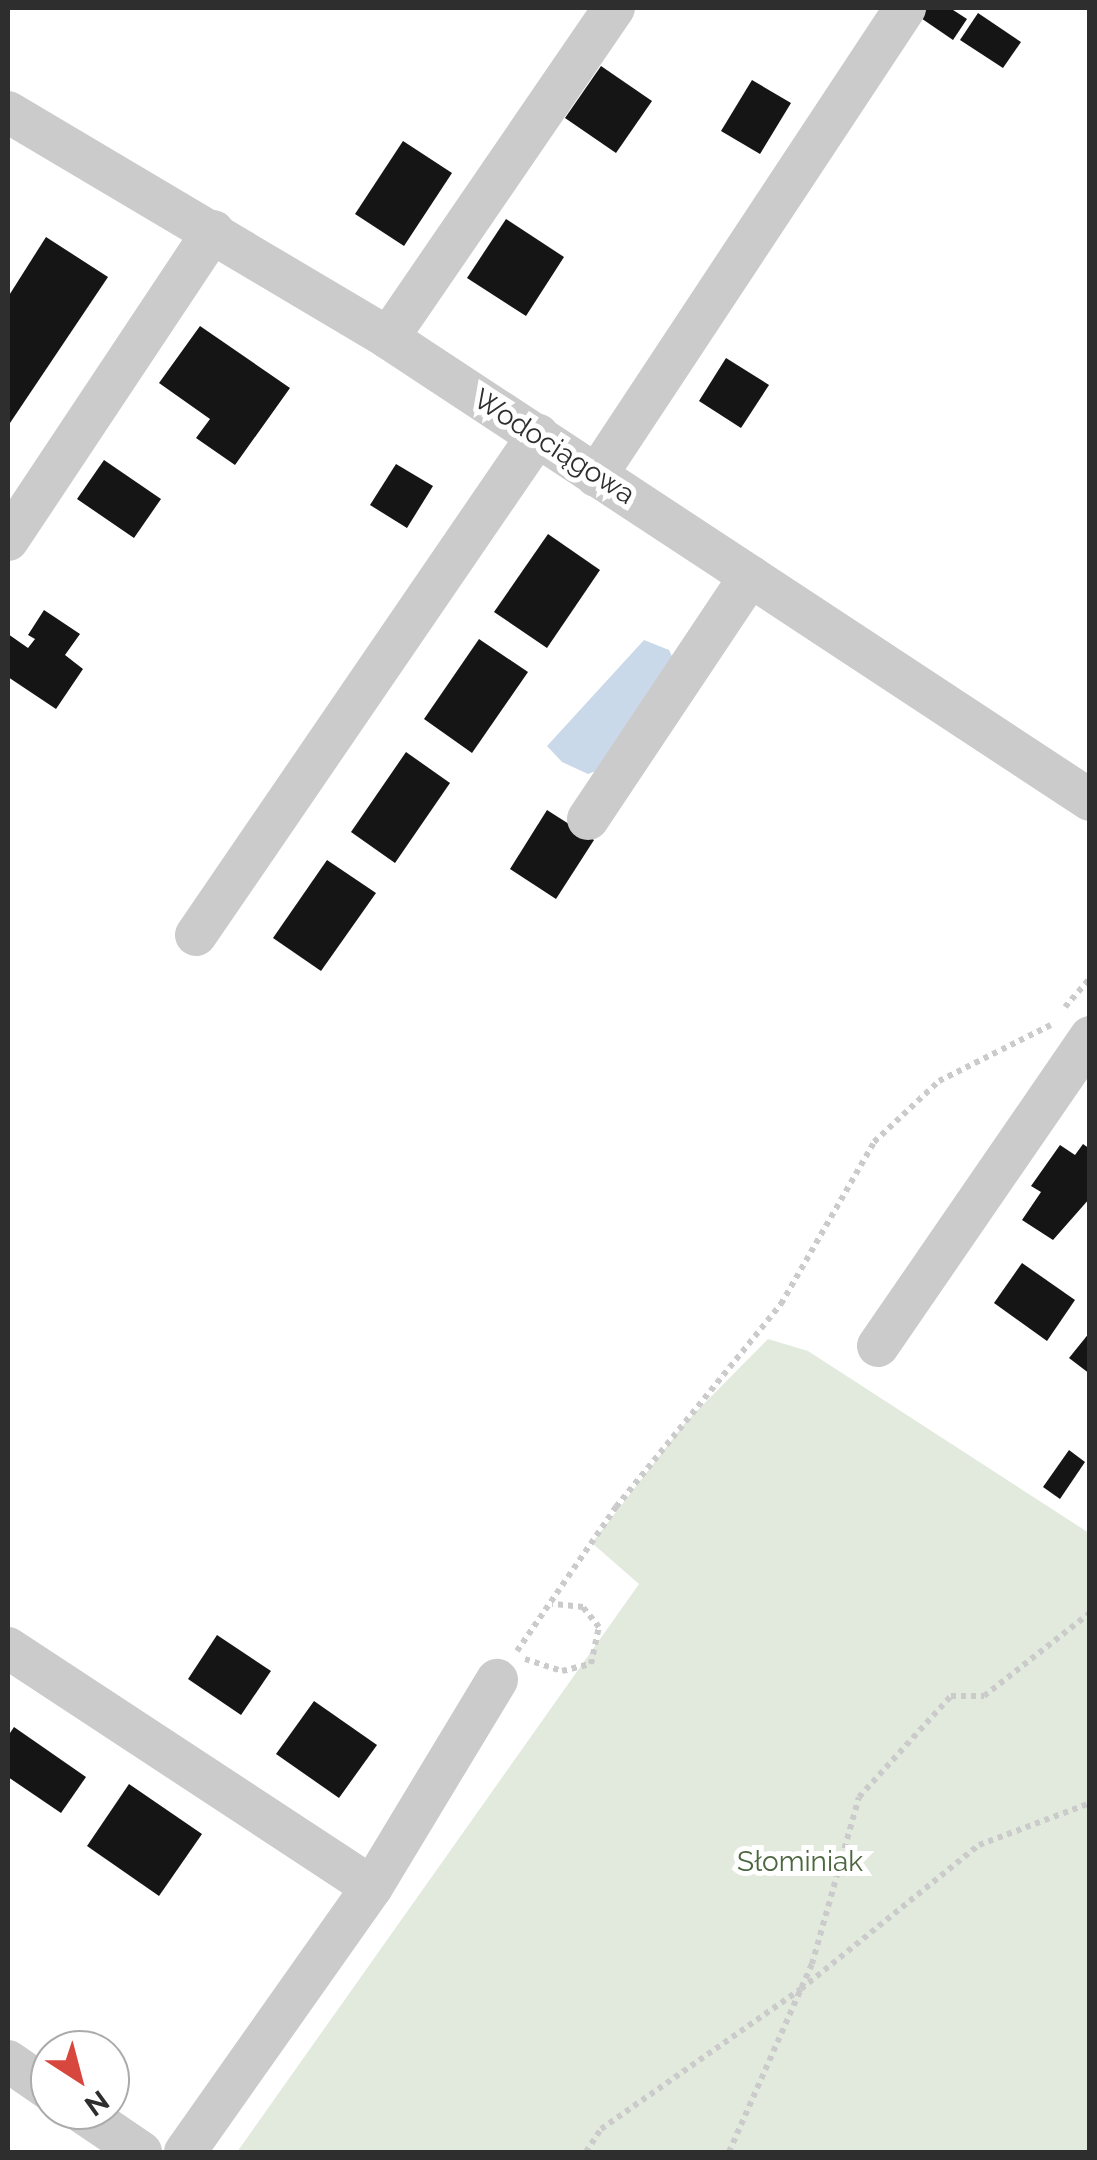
<!DOCTYPE html>
<html>
<head>
<meta charset="utf-8">
<style>
  body { margin:0 }
  #map { position:relative; width:1097px; height:2160px; overflow:hidden; background:#fff; font-family:Raleway,sans-serif }
  div>[style] { position:absolute }
  .green>* { inset:0; background:#e2eadd }
  .water>* { inset:0; background:#cad9e9 }
  .building>* { inset:0; background:#151515 }
  .path>* { height:6px; margin-top:-3px; transform-origin:0; background:repeating-linear-gradient(90deg,#cbcbcb 0 5px,transparent 0 10px) }
  .minor>* { height:42px; margin:-21px; padding:0 21px; transform-origin:21px; border-radius:21px; background:#cbcbcb }
  span { translate:-50% -50%; white-space:nowrap; text-align:center; line-height:1.15; -webkit-text-stroke:10px #fff; paint-order:stroke }
  .street-label { font-size:28px; color:#2e2e2e }
  .park-label { font-size:28px; color:#4c663f }
  .frame { position:absolute; inset:0; border:10px solid #2e2e2e; pointer-events:none }
  .north { position:absolute; left:30px; top:2030px; width:100px; height:100px; box-sizing:border-box; background:#fff; border:2px solid #ababab; border-radius:50%; rotate:144deg; font-size:28px; font-weight:700; line-height:40px; text-align:center; color:#2e2e2e }
  .north::after { content:''; display:block; margin:auto; width:35px; height:45px; background:#d8473d; clip-path:polygon(50% 0,100% 100%,50% 72%,0 100%) }
</style>
</head>
<body>
<div id="map">
  <div class="green">
    <i style="clip-path:polygon(768px 1339px,808px 1351px,1089px 1533px,1089px 2152px,237px 2152px,639px 1584px,592px 1543px,685px 1423px)"></i>
  </div>
  <div class="water">
    <i style="clip-path:polygon(644px 640px,669px 650px,678px 669px,612px 765px,588px 774px,562px 762px,547px 746px)"></i>
  </div>
  <div class="building">
    <i style="clip-path:polygon(919px 8px,950px 8px,967px 19px,953px 40px,915px 14px)"></i>
    <i style="clip-path:polygon(978px 13px,1021px 42px,1003px 68px,960px 40px)"></i>
    <i style="clip-path:polygon(601px 66px,652px 101px,616px 153px,565px 118px)"></i>
    <i style="clip-path:polygon(752px 80px,791px 103px,760px 154px,721px 131px)"></i>
    <i style="clip-path:polygon(403px 141px,452px 173px,404px 246px,355px 214px)"></i>
    <i style="clip-path:polygon(506px 219px,564px 257px,526px 316px,467px 278px)"></i>
    <i style="clip-path:polygon(46px 237px,108px 277px,8px 426px,8px 297px)"></i>
    <i style="clip-path:polygon(200px 326px,290px 388px,235px 465px,196px 438px,210px 419px,159px 383px)"></i>
    <i style="clip-path:polygon(726px 358px,769px 385px,741px 428px,699px 401px)"></i>
    <i style="clip-path:polygon(104px 460px,161px 499px,134px 538px,77px 499px)"></i>
    <i style="clip-path:polygon(396px 464px,433px 486px,407px 528px,370px 505px)"></i>
    <i style="clip-path:polygon(548px 534px,600px 570px,547px 648px,494px 612px)"></i>
    <i style="clip-path:polygon(44px 610px,80px 634px,65px 655px,83px 669px,56px 709px,8px 677px,8px 634px,28px 648px,35px 639px,28px 635px)"></i>
    <i style="clip-path:polygon(479px 639px,528px 672px,472px 753px,424px 719px)"></i>
    <i style="clip-path:polygon(406px 752px,450px 783px,395px 863px,351px 832px)"></i>
    <i style="clip-path:polygon(547px 810px,594px 840px,556px 899px,510px 869px)"></i>
    <i style="clip-path:polygon(327px 860px,376px 893px,321px 971px,273px 938px)"></i>
    <i style="clip-path:polygon(1083px 1144px,1090px 1149px,1090px 1198px,1053px 1240px,1022px 1220px,1041px 1192px,1031px 1186px,1060px 1145px,1075px 1155px)"></i>
    <i style="clip-path:polygon(1022px 1263px,1075px 1300px,1047px 1341px,994px 1303px)"></i>
    <i style="clip-path:polygon(1090px 1332px,1090px 1374px,1069px 1358px)"></i>
    <i style="clip-path:polygon(1069px 1450px,1085px 1462px,1060px 1499px,1043px 1487px)"></i>
    <i style="clip-path:polygon(217px 1635px,271px 1671px,241px 1715px,188px 1679px)"></i>
    <i style="clip-path:polygon(314px 1701px,377px 1745px,339px 1798px,276px 1754px)"></i>
    <i style="clip-path:polygon(14px 1727px,86px 1777px,61px 1813px,8px 1777px,8px 1736px)"></i>
    <i style="clip-path:polygon(129px 1784px,202px 1834px,159px 1896px,87px 1846px)"></i>
  </div>
  <div class="path">
    <i style="left:1065px;top:1007px;width:38px;rotate:-49deg"></i>
    <i style="left:517px;top:1651px;width:175px;rotate:-55.5deg"></i>
    <i style="left:616px;top:1507px;width:262px;rotate:-50.9deg"></i>
    <i style="left:781px;top:1304px;width:187px;rotate:-60.1deg"></i>
    <i style="left:874px;top:1142px;width:89px;rotate:-43.2deg"></i>
    <i style="left:939px;top:1081px;width:125px;rotate:-26.6deg"></i>
    <i style="left:525px;top:1659px;width:39px;rotate:18deg"></i>
    <i style="left:562px;top:1671px;width:30px;rotate:-14deg"></i>
    <i style="left:591px;top:1664px;width:38px;rotate:-78deg"></i>
    <i style="left:599px;top:1627px;width:26px;rotate:-129deg"></i>
    <i style="left:583px;top:1607px;width:31px;rotate:-174deg"></i>
    <i style="left:586px;top:2152px;width:27px;rotate:-57deg"></i>
    <i style="left:601px;top:2129px;width:244px;rotate:-35deg"></i>
    <i style="left:801px;top:1989px;width:229px;rotate:-39deg"></i>
    <i style="left:979px;top:1845px;width:119px;rotate:-20.7deg"></i>
    <i style="left:729px;top:2152px;width:206px;rotate:-66.2deg"></i>
    <i style="left:812px;top:1964px;width:173px;rotate:-74.3deg"></i>
    <i style="left:859px;top:1797px;width:137px;rotate:-47.7deg"></i>
    <i style="left:951px;top:1696px;width:33px"></i>
    <i style="left:984px;top:1696px;width:135px;rotate:-38.1deg"></i>
  </div>
  <div class="minor">
    <i style="left:8px;top:112px;width:442px;rotate:30.7deg"></i>
    <i style="left:388px;top:338px;width:840px;rotate:33.35deg"></i>
    <i style="left:388px;top:338px;width:400px;rotate:-55.6deg"></i>
    <i style="left:596px;top:476px;width:561px;rotate:-56.56deg"></i>
    <i style="left:8px;top:540px;width:371px;rotate:-56.4deg"></i>
    <i style="left:588px;top:819px;width:292px;rotate:-56.3deg"></i>
    <i style="left:196px;top:935px;width:606px;rotate:-55.63deg"></i>
    <i style="left:878px;top:1346px;width:375px;rotate:-55.5deg"></i>
    <i style="left:8px;top:1648px;width:435px;rotate:33.3deg"></i>
    <i style="left:8px;top:2061px;width:51px;rotate:34.6deg"></i>
    <i style="left:79px;top:2110px;width:75px;rotate:34.1deg"></i>
    <i style="left:185px;top:2152px;width:324px;rotate:-54.8deg"></i>
    <i style="left:372px;top:1887px;width:242px;rotate:-58.9deg"></i>
  </div>
  <div class="street-label">
    <span style="left:554px;top:447px;rotate:33deg">Wodociągowa</span>
  </div>
  <div class="park-label">
    <span style="left:800px;top:1862px">Słominiak</span>
  </div>
  <div class="frame"></div>
  <div class="north">N</div>
</div>
</body>
</html>
